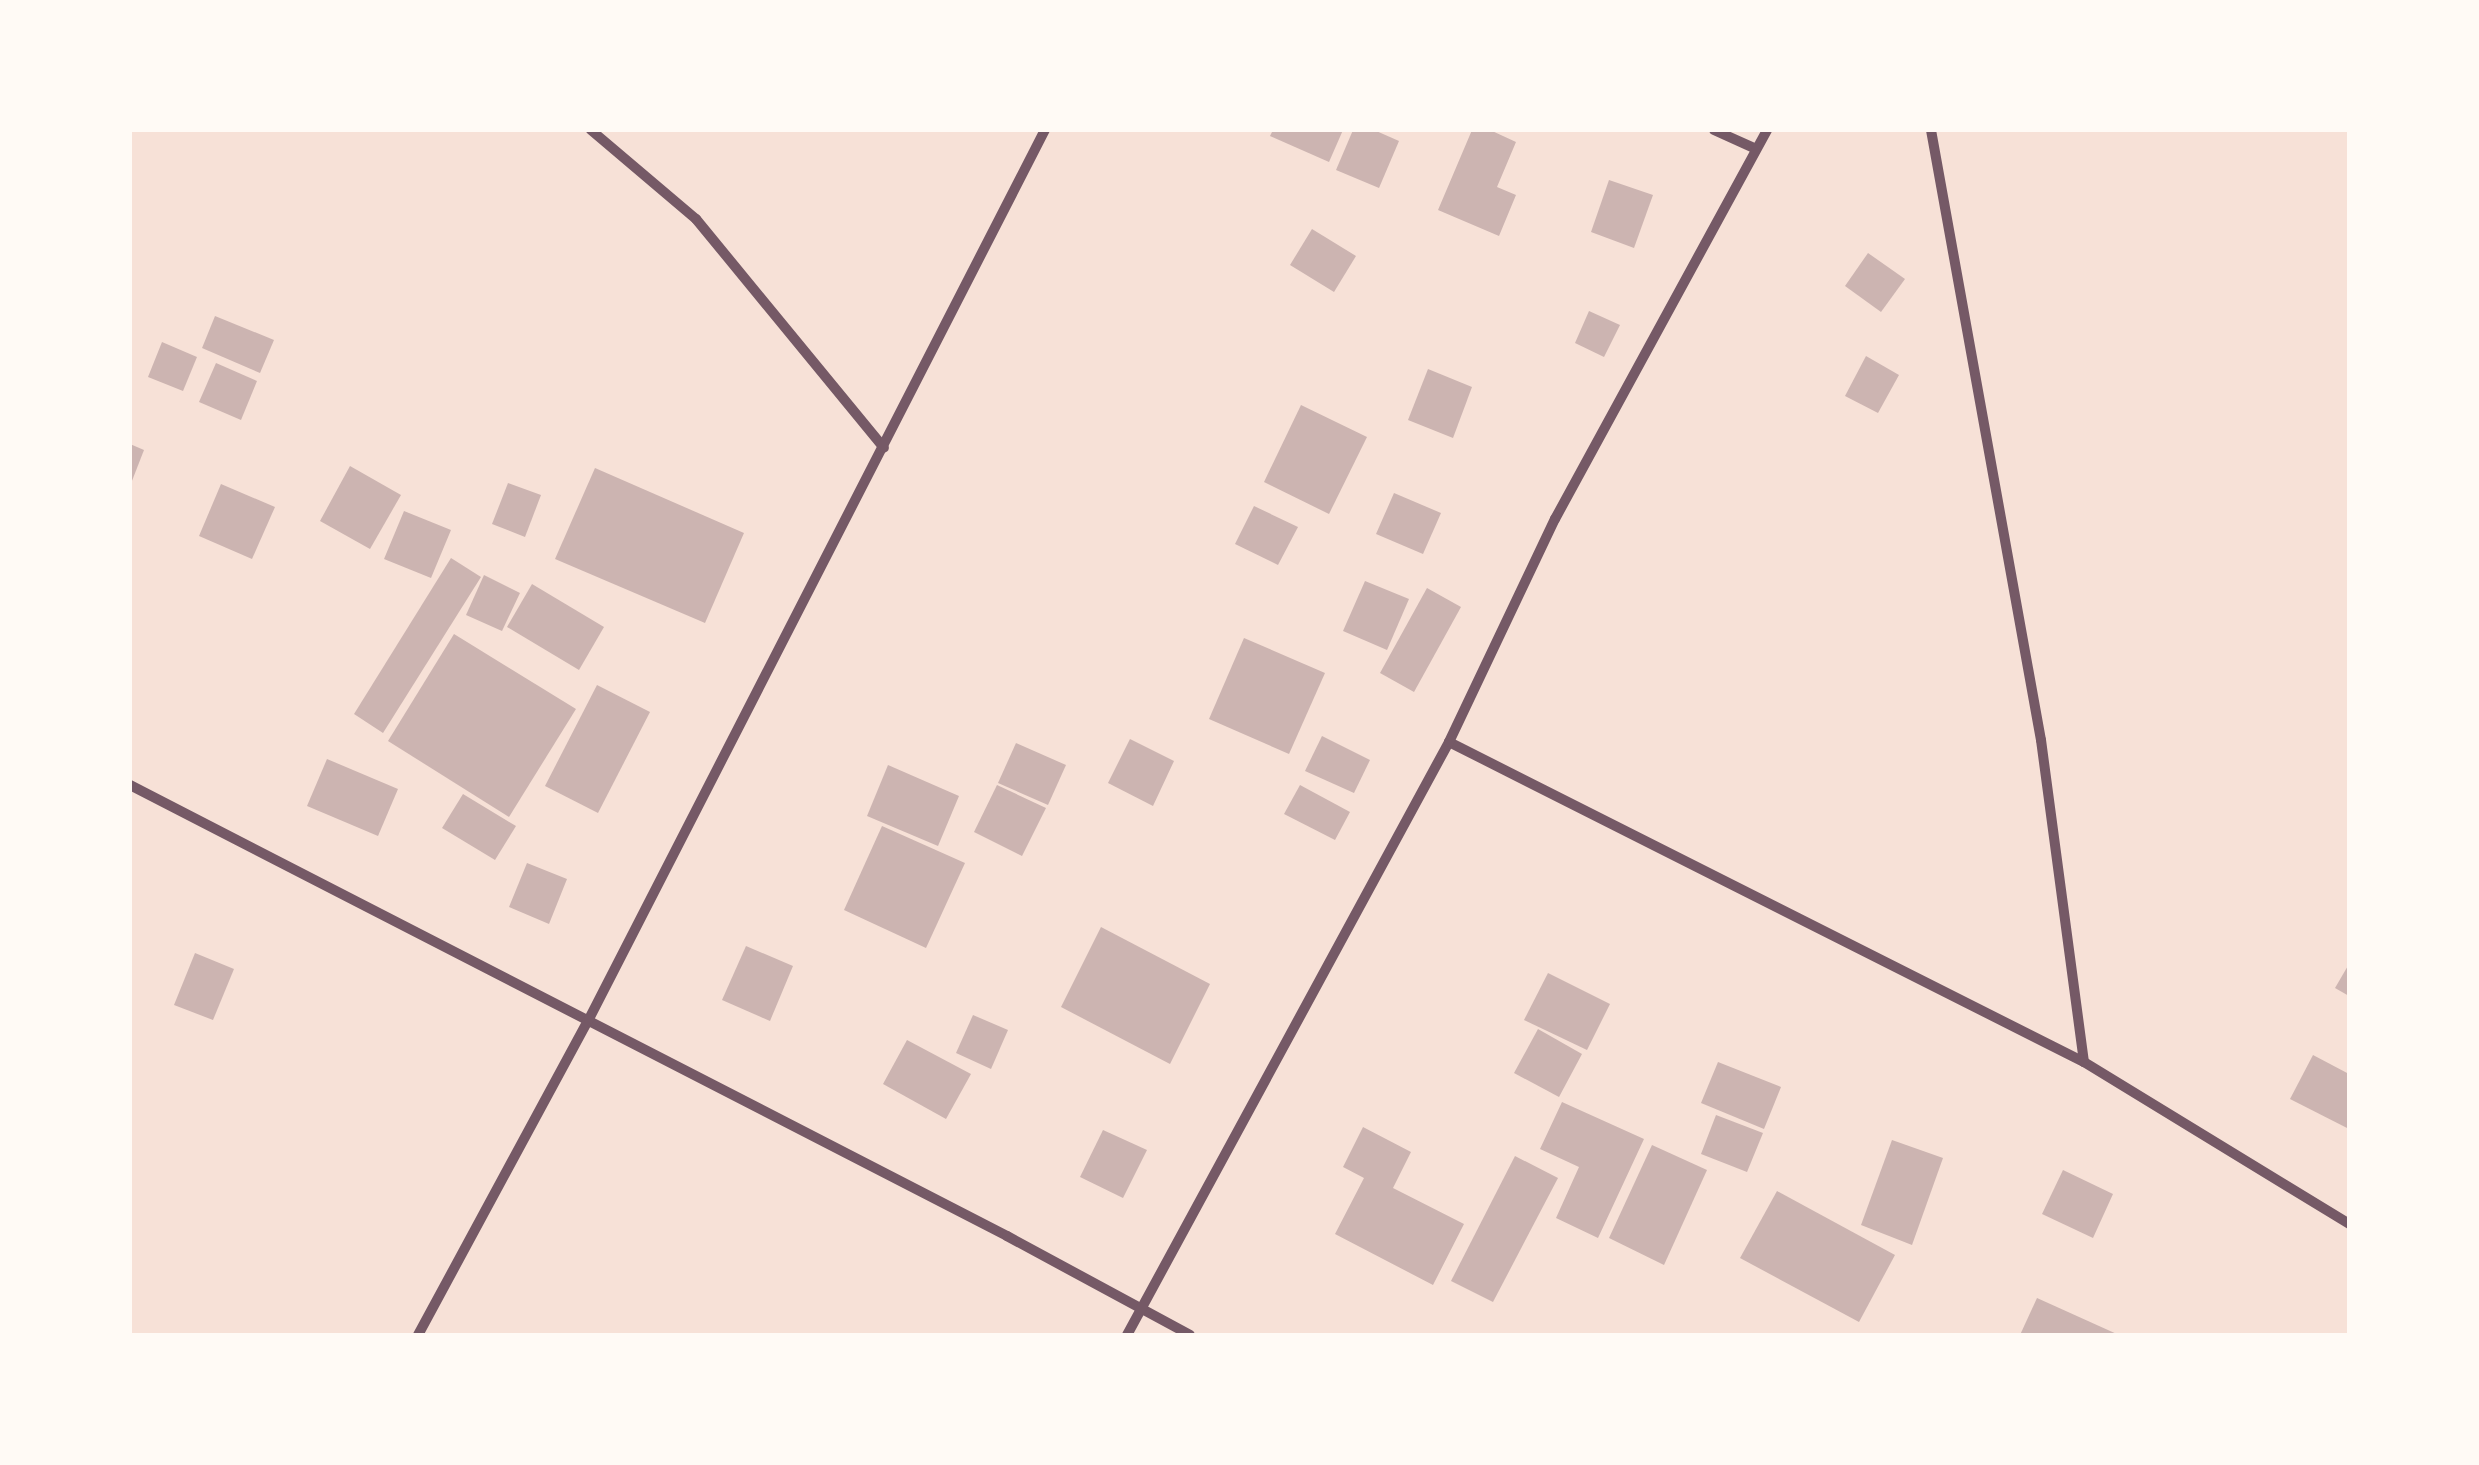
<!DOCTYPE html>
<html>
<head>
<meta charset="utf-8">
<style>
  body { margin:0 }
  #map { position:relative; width:2479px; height:1465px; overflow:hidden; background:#f7e1d7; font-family:"Work Sans",sans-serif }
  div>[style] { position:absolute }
  .building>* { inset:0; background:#ccb4b1 }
  .minor>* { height:10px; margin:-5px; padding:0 5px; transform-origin:5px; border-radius:5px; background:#755966 }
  span { translate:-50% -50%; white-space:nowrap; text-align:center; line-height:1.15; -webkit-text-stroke:10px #fffaf5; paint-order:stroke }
  .frame { position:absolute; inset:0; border:132px solid #fffaf5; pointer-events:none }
</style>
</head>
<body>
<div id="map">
  <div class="building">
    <i style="clip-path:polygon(1273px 130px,1343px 130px,1329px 162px,1270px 136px)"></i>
    <i style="clip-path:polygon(1353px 130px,1374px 130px,1399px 141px,1379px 188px,1336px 170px)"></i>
    <i style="clip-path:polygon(1472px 130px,1490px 130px,1516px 142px,1497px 187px,1516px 195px,1499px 236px,1438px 210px)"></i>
    <i style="clip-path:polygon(1609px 180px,1653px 195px,1634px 248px,1591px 232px)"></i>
    <i style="clip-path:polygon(1312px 229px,1356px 256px,1334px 292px,1290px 265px)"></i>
    <i style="clip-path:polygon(1868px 253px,1905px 279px,1881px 312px,1845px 286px)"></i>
    <i style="clip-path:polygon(1589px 311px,1620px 325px,1604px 357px,1575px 343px)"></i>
    <i style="clip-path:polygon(215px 316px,274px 340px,260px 373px,202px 348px)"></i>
    <i style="clip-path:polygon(162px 342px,197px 357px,183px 391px,148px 377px)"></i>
    <i style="clip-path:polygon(1866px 356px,1899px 375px,1878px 413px,1845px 396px)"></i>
    <i style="clip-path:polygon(216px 363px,257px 381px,241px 420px,199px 402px)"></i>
    <i style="clip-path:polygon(1428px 369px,1472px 387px,1453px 438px,1408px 420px)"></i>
    <i style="clip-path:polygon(1301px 405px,1367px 437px,1329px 514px,1264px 482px)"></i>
    <i style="clip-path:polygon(130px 444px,144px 450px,130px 486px)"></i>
    <i style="clip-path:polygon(350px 466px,401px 495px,370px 549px,320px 521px)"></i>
    <i style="clip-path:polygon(595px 468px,744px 533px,705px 623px,555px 559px)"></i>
    <i style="clip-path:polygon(508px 483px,541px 495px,525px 537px,492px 524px)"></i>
    <i style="clip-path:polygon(221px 484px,275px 507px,252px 559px,199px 536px)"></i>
    <i style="clip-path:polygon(1394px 493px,1441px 513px,1423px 554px,1376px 534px)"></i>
    <i style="clip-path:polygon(1254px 506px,1298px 527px,1278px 565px,1235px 544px)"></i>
    <i style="clip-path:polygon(404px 511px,451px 530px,431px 578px,384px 559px)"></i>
    <i style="clip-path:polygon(451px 558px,481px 577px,383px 733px,354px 714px)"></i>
    <i style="clip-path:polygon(484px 575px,520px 593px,502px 631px,466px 615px)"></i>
    <i style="clip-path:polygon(1365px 581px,1409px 599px,1387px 650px,1343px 631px)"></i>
    <i style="clip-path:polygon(532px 584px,604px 627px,579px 670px,507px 627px)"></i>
    <i style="clip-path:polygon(1427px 588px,1461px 607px,1414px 692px,1380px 673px)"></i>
    <i style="clip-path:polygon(454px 634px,576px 709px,509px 817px,388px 741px)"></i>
    <i style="clip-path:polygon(1244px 638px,1325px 673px,1289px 754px,1209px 719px)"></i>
    <i style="clip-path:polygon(597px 685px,650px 712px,598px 813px,545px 786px)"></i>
    <i style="clip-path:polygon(1322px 736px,1370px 760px,1354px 793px,1305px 771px)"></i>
    <i style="clip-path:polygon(1130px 739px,1174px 761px,1153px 806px,1108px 783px)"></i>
    <i style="clip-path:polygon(1016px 743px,1066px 765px,1048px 805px,998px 783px)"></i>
    <i style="clip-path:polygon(327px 759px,398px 789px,378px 836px,307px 806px)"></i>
    <i style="clip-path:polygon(888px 765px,959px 796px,938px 846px,867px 816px)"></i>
    <i style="clip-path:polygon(997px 785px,1046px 808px,1022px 856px,974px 832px)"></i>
    <i style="clip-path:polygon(1300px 785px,1350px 812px,1335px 840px,1284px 814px)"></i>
    <i style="clip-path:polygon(463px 794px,516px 826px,495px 860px,442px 828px)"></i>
    <i style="clip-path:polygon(882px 826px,965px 863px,926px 948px,844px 910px)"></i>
    <i style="clip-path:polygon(527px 863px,567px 879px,549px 924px,509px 907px)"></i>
    <i style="clip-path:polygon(1101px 927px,1210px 984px,1170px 1064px,1061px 1007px)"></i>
    <i style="clip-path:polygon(746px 946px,793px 966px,770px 1021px,722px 1000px)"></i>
    <i style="clip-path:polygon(195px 953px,234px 969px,213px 1020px,174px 1005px)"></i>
    <i style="clip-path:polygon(2349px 964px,2349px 996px,2335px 988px)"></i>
    <i style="clip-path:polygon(1548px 973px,1610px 1004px,1587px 1050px,1524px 1020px)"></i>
    <i style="clip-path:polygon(973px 1015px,1008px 1030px,991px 1069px,956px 1053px)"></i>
    <i style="clip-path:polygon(1538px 1029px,1582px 1054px,1559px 1097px,1514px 1073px)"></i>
    <i style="clip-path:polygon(907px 1040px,971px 1074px,946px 1119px,883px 1084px)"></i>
    <i style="clip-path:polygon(2313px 1055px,2349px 1074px,2349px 1129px,2290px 1099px)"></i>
    <i style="clip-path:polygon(1718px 1062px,1781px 1087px,1764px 1129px,1701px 1103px)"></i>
    <i style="clip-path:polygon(1562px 1102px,1644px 1139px,1598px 1238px,1556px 1218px,1579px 1167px,1540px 1149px)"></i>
    <i style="clip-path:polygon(1716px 1115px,1763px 1133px,1747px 1172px,1701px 1154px)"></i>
    <i style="clip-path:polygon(1363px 1127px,1411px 1152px,1393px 1188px,1464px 1224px,1433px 1285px,1335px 1234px,1364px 1178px,1343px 1167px)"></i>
    <i style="clip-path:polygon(1103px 1130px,1147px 1150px,1123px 1198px,1080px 1177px)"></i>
    <i style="clip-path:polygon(1892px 1140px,1943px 1158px,1912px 1245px,1861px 1225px)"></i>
    <i style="clip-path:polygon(1652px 1145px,1707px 1170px,1664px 1265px,1609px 1238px)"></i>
    <i style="clip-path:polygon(1515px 1156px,1558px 1178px,1493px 1302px,1451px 1281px)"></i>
    <i style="clip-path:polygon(2063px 1170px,2113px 1194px,2093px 1238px,2042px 1214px)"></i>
    <i style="clip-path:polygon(1777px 1191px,1895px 1255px,1859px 1322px,1740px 1258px)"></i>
    <i style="clip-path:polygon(2037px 1298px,2119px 1335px,2020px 1335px)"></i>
  </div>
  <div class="minor">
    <i style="left:591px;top:130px;width:138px;rotate:40.3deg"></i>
    <i style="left:696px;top:219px;width:296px;rotate:50.6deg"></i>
    <i style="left:1714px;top:130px;width:46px;rotate:24.3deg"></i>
    <i style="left:1931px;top:130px;width:620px;rotate:79.78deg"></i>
    <i style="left:2041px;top:740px;width:325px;rotate:82.4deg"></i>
    <i style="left:1449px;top:742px;width:711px;rotate:26.75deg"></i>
    <i style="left:2084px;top:1062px;width:311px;rotate:31.4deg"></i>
    <i style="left:130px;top:785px;width:986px;rotate:27.21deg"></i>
    <i style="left:1007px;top:1236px;width:208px;rotate:28.4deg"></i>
    <i style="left:418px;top:1335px;width:359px;rotate:-61.6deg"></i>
    <i style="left:589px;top:1019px;width:999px;rotate:-62.85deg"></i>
    <i style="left:1127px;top:1335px;width:675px;rotate:-61.5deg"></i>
    <i style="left:1449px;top:742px;width:247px;rotate:-64.6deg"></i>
    <i style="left:1555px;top:519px;width:443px;rotate:-61.4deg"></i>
  </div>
  <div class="frame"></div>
</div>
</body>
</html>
